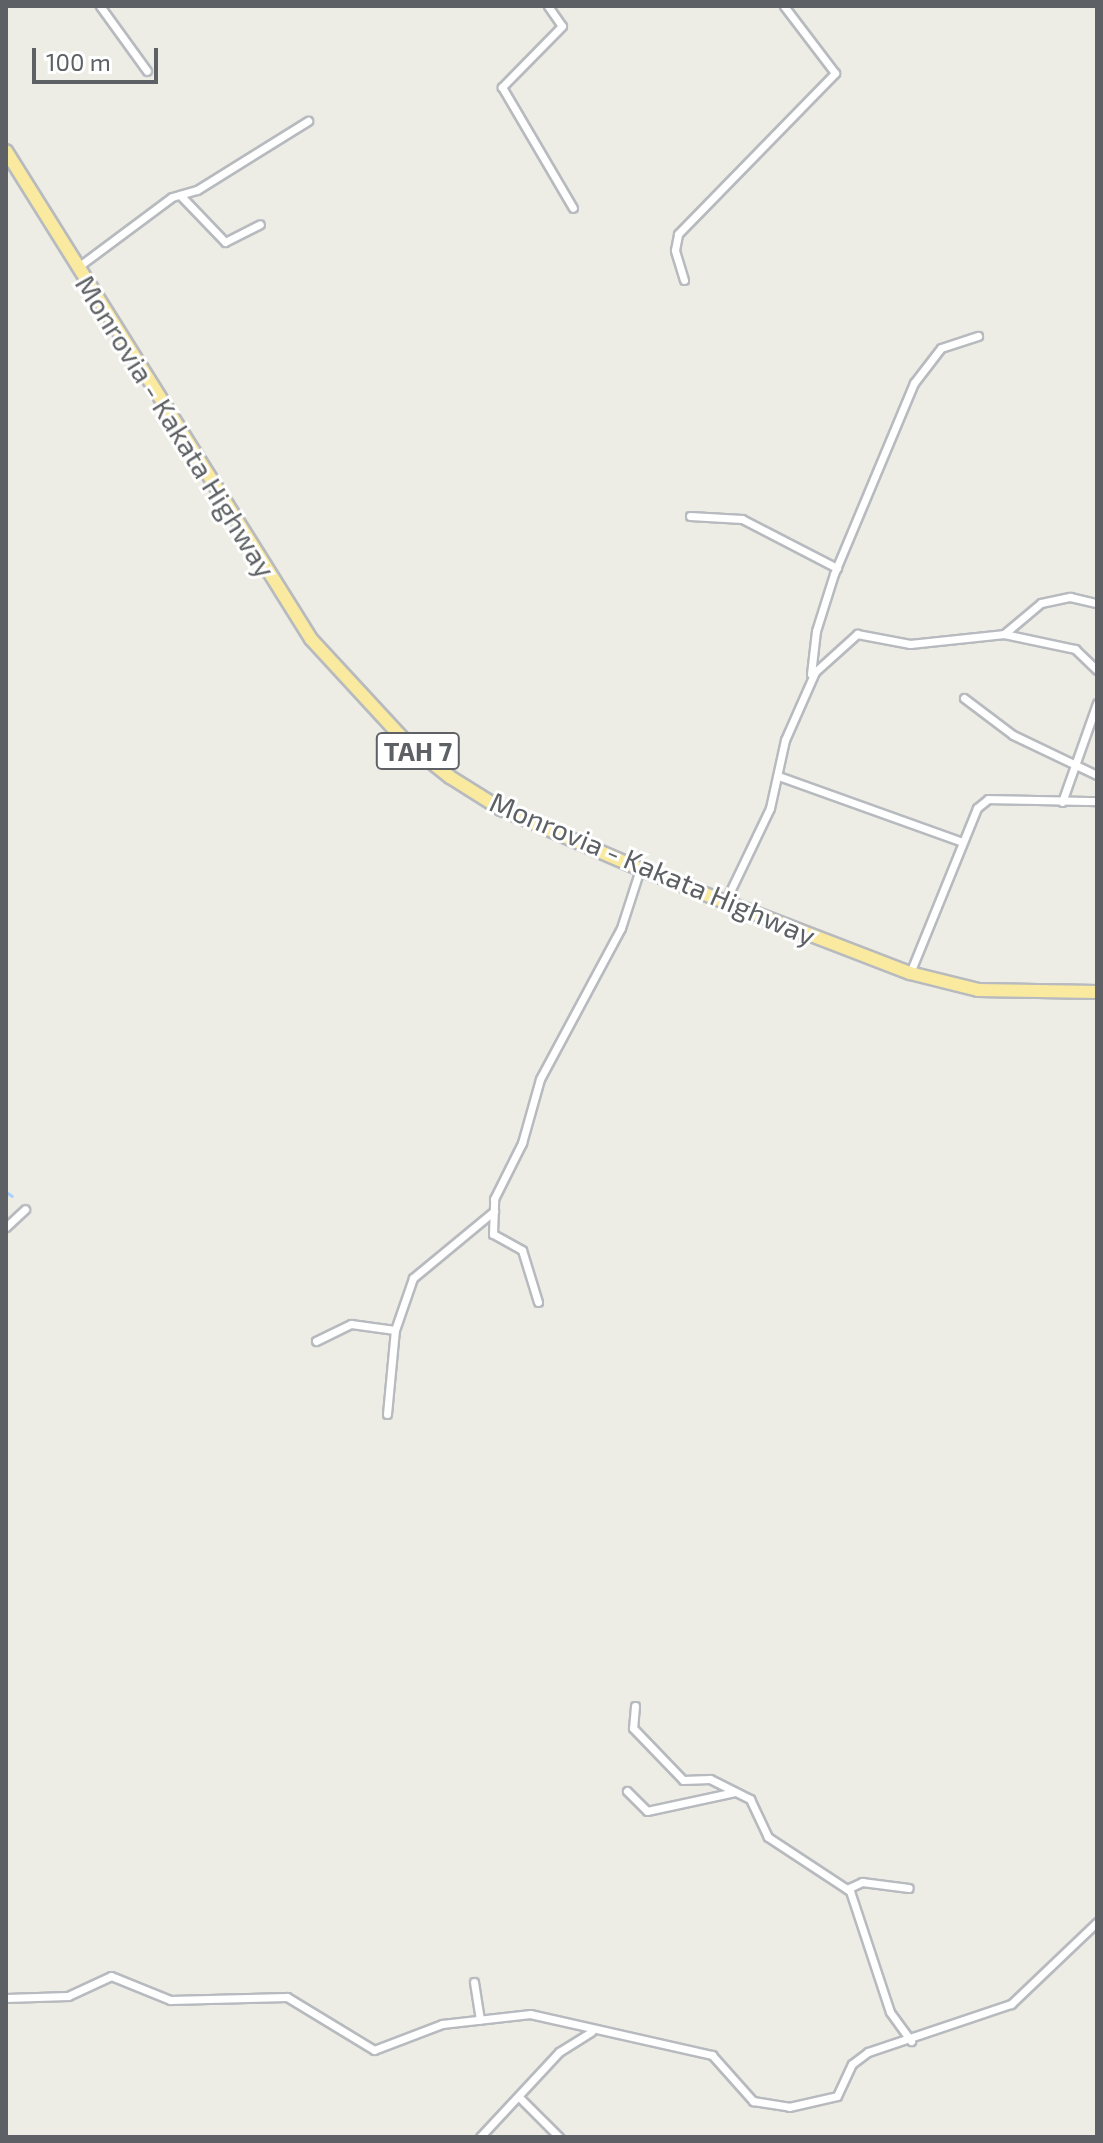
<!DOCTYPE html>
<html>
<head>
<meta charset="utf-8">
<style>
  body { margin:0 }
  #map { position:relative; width:1103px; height:2143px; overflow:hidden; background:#eeede5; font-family:"Exo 2",sans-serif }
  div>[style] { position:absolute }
  .stream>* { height:3px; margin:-1.5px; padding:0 1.5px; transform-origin:1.5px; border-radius:1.5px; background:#a9d2fa }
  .roads { filter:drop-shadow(2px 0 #b7babe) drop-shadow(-2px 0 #b7babe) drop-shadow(0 2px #b7babe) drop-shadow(0 -2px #b7babe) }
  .minor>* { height:7px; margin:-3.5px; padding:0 3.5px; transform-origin:3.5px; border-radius:3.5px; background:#fff }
  .trunk>* { height:12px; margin:-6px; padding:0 6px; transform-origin:6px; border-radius:6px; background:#f9eaa0 }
  span { translate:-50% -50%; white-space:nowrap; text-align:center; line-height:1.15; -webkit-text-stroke:6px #fff; paint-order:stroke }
  .shield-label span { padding:2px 6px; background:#fff; border:2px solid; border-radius:6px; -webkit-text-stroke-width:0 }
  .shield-label { font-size:26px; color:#5d6064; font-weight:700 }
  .street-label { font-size:28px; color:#5d6064 }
  .frame { position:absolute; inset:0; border:8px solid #5d6064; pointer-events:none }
  .scale { position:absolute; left:32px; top:48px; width:126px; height:36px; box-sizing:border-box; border:4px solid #5d6064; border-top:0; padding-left:10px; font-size:24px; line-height:28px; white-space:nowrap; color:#5d6064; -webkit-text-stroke:6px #fff; paint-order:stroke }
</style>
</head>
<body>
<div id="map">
  <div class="stream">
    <i style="left:6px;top:1192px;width:7px;rotate:34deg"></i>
  </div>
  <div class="roads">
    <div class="minor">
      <i style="left:100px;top:6px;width:80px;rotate:54.1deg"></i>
      <i style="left:548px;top:6px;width:24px;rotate:55deg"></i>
      <i style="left:562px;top:26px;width:86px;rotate:134.5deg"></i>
      <i style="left:502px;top:87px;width:140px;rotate:59.6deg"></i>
      <i style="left:180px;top:195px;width:65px;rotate:46.2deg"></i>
      <i style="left:225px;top:242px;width:39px;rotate:-27deg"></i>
      <i style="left:78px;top:267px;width:117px;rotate:-36.7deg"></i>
      <i style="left:172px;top:197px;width:26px;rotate:-16deg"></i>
      <i style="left:197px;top:190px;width:131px;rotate:-31.9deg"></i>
      <i style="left:684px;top:280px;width:31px;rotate:-107deg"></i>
      <i style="left:675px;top:250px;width:16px;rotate:-79deg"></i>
      <i style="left:678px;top:234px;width:225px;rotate:-45.7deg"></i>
      <i style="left:835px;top:73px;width:84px;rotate:-127.3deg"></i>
      <i style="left:690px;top:516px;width:52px;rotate:3.3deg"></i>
      <i style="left:742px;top:519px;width:107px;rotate:27.3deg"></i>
      <i style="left:1004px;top:634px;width:48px;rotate:-40deg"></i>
      <i style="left:1041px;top:603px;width:30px;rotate:-12deg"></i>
      <i style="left:1070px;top:597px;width:28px;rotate:13deg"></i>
      <i style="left:811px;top:674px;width:43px;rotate:-83.4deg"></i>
      <i style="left:816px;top:631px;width:60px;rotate:-72.5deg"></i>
      <i style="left:834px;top:574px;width:207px;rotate:-67.3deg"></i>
      <i style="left:914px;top:383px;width:44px;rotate:-52.4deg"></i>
      <i style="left:941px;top:348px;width:39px;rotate:-18deg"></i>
      <i style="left:964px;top:698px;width:61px;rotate:37.1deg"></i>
      <i style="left:1013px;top:735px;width:93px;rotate:25.5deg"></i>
      <i style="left:781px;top:777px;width:190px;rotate:19.7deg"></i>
      <i style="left:1062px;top:802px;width:105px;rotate:-70.5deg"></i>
      <i style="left:725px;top:902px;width:104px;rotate:-64.4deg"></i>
      <i style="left:770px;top:808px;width:70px;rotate:-77.6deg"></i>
      <i style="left:785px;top:740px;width:74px;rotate:-66.2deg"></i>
      <i style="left:815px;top:672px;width:57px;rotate:-42.1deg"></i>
      <i style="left:857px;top:634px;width:54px;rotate:10.7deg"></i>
      <i style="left:910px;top:644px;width:95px;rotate:-6.1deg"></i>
      <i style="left:1004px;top:634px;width:73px;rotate:11.9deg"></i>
      <i style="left:1075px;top:649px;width:30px;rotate:44deg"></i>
      <i style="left:910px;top:973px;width:178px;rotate:-67.9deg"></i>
      <i style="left:977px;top:808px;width:14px;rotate:-39deg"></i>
      <i style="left:988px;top:799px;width:109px;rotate:1.1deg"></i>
      <i style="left:6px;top:1227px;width:26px;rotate:-43deg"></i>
      <i style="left:538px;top:1302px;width:54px;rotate:-107.1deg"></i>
      <i style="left:522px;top:1250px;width:33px;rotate:-151deg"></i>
      <i style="left:493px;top:1234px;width:35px;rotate:-88deg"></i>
      <i style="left:494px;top:1199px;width:63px;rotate:-63.4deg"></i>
      <i style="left:522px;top:1143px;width:66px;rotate:-74.3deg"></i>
      <i style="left:540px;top:1079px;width:171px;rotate:-61.8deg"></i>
      <i style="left:621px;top:928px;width:62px;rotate:-72.1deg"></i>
      <i style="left:316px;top:1341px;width:39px;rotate:-26deg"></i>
      <i style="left:351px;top:1324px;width:44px;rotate:7.8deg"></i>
      <i style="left:387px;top:1414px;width:84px;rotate:-84.6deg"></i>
      <i style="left:395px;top:1330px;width:55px;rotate:-70.9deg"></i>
      <i style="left:413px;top:1278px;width:105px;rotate:-39.6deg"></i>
      <i style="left:635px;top:1706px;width:22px;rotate:95deg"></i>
      <i style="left:633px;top:1728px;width:72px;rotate:46.1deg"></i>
      <i style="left:683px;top:1780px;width:27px;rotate:-2deg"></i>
      <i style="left:710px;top:1779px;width:45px;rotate:26.6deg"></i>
      <i style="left:750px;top:1799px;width:42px;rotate:64.7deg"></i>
      <i style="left:768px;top:1837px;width:98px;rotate:33.4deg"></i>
      <i style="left:850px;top:1891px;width:127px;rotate:71.7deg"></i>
      <i style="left:890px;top:2012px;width:36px;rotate:54deg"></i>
      <i style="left:627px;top:1791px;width:28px;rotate:45deg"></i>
      <i style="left:647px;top:1811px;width:90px;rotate:-12.2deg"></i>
      <i style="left:847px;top:1889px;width:17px;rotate:-25deg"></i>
      <i style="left:862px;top:1882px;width:47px;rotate:7.3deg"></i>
      <i style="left:474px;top:1982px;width:38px;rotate:81deg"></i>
      <i style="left:6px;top:1998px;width:62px;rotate:-1.8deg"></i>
      <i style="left:68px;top:1996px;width:47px;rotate:-24.9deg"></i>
      <i style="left:111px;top:1976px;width:64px;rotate:22.1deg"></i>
      <i style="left:170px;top:2000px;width:117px;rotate:-1.5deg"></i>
      <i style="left:287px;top:1997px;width:102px;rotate:31.3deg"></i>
      <i style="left:374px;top:2050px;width:73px;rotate:-20.9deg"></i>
      <i style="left:442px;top:2024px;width:89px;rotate:-6.5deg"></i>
      <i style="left:530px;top:2014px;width:187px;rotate:12.7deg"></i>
      <i style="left:712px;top:2055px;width:62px;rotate:48.3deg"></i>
      <i style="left:753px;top:2101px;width:36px;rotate:9deg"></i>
      <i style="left:789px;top:2107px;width:49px;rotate:-12.9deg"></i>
      <i style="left:837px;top:2096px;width:35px;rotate:-65deg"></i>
      <i style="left:852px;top:2064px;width:20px;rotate:-37deg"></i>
      <i style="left:868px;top:2052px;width:151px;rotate:-18.6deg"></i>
      <i style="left:1011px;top:2004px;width:119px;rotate:-43.6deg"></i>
      <i style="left:519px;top:2097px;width:57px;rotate:45deg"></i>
      <i style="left:480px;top:2137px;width:116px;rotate:-47.1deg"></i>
      <i style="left:559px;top:2052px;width:38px;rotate:-32deg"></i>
    </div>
    <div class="trunk">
      <i style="left:6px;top:151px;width:575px;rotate:57.99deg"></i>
      <i style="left:311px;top:639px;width:139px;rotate:47.3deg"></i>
      <i style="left:405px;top:741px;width:58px;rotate:38.7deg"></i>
      <i style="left:450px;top:777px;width:60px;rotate:32.1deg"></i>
      <i style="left:501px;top:809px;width:151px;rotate:23.3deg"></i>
      <i style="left:640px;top:869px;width:289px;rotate:21.1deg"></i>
      <i style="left:910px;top:973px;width:70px;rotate:14deg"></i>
      <i style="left:978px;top:990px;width:119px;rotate:1deg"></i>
    </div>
  </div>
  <div class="shield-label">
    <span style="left:418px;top:751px">TAH 7</span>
  </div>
  <div class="street-label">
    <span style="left:176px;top:426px;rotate:58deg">Monrovia - Kakata Highway</span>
    <span style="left:653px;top:868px;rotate:23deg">Monrovia - Kakata Highway</span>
  </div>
  <div class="frame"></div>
  <div class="scale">100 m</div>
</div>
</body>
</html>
